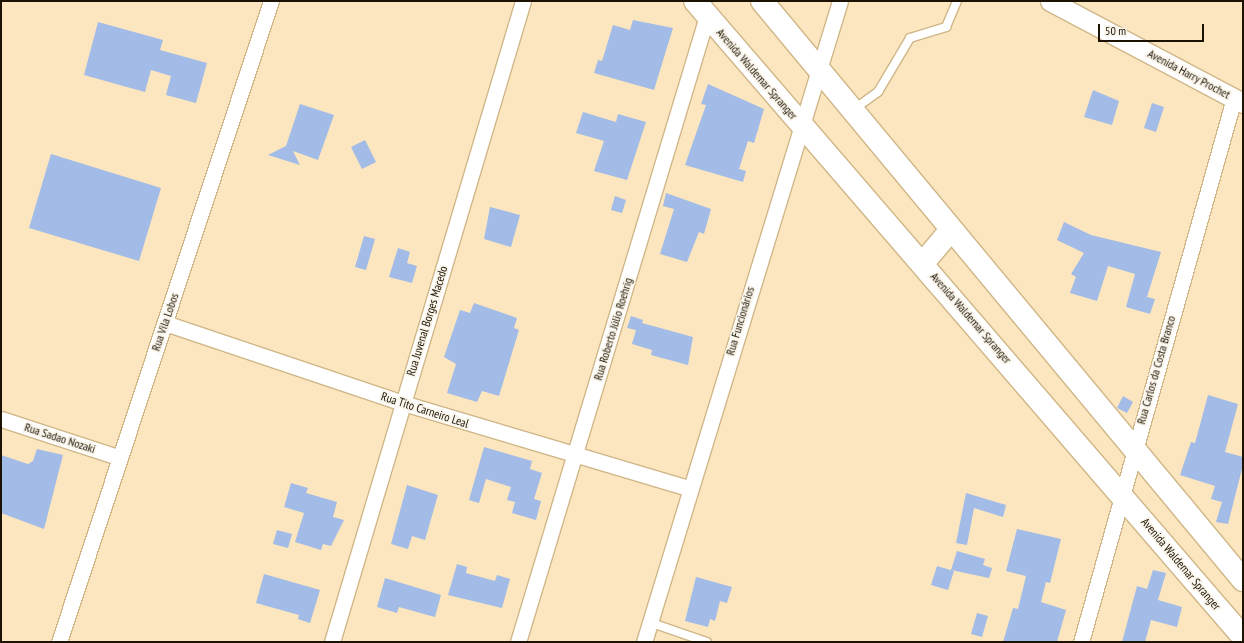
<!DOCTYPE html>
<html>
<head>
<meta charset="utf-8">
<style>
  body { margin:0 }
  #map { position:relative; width:1244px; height:643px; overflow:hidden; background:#fbe6bf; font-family:"PT Sans Narrow",sans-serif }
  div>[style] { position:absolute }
  .building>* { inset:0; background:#a2bbe7 }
  .roads { filter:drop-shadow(1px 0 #d0b687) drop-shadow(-1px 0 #d0b687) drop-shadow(0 1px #d0b687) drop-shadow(0 -1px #d0b687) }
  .service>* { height:8px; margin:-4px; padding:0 4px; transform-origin:4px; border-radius:4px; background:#fff }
  .minor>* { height:15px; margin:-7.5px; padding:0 7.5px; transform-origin:7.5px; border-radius:7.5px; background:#fff }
  .tertiary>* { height:19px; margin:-9.5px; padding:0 9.5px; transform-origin:9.5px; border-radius:9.5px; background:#fff }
  .primary>* { height:22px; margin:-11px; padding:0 11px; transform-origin:11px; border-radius:11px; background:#fff }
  span { translate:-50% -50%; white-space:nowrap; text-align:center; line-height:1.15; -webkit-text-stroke:3.5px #faf5eb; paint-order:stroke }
  .street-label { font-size:12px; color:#1b1202 }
  .frame { position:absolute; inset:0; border:2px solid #1b1202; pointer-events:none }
  .scale { position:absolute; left:1098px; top:24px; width:106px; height:18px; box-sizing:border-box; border:2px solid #1b1202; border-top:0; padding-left:5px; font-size:12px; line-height:14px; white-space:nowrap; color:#1b1202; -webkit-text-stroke:3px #faf5eb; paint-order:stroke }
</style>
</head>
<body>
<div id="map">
  <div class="building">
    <i style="clip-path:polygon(633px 20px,673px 28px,654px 90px,594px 73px,598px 60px,602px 61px,613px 25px,630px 30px)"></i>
    <i style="clip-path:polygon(98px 22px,163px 40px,160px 50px,207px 63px,196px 103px,166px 95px,171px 76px,151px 70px,145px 92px,84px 75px)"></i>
    <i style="clip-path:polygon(708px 84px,764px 109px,754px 143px,748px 141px,739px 169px,746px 171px,743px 182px,685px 165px,706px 105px,701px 104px)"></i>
    <i style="clip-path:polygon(1093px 90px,1119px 101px,1112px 125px,1084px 117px)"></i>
    <i style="clip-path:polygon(1152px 103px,1164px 107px,1156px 132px,1144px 128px)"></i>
    <i style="clip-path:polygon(300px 104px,334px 115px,318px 160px,293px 151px,300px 165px,268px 155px,286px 146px)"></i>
    <i style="clip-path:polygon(583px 112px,616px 122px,618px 114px,646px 122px,627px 180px,594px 171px,604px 141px,576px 133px)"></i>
    <i style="clip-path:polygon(365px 140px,376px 162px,362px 169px,351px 147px)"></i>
    <i style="clip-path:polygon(51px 154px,161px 188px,139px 261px,29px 228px)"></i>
    <i style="clip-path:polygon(666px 193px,711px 209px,704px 234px,699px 232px,687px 262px,660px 254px,674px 209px,663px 206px)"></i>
    <i style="clip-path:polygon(615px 196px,626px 200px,622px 213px,611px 210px)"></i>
    <i style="clip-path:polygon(490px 207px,520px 215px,511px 247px,484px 239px)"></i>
    <i style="clip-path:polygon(1064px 222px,1091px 235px,1161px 252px,1147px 297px,1155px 299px,1150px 314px,1126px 307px,1135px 274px,1108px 266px,1097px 301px,1070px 293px,1076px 277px,1071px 274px,1084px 253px,1057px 240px)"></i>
    <i style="clip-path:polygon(364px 236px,375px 239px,366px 270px,355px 267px)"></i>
    <i style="clip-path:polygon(398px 248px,410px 252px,407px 263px,417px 266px,412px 283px,389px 277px)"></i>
    <i style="clip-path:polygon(474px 303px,517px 318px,514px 328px,519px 330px,499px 396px,482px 391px,477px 402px,447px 393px,456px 364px,444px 357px,460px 310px,470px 313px)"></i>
    <i style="clip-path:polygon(631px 316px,643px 320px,642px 323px,693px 337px,688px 365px,651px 355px,652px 350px,632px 344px,636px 330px,627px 328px)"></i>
    <i style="clip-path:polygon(1208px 395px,1238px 404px,1225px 452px,1243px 457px,1243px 465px,1228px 524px,1216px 522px,1222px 502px,1211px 499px,1215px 486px,1180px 475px,1191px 442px,1195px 443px)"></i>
    <i style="clip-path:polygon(1123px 396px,1133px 402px,1127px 413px,1117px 408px)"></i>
    <i style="clip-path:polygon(484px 447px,532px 461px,530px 469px,542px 473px,534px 499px,541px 501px,536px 520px,512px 513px,515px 502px,507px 500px,511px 487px,486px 479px,479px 503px,469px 500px)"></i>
    <i style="clip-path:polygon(37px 449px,63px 455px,44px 529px,1px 513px,1px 455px,28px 464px,33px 461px)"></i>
    <i style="clip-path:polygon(291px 483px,308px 488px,306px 493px,337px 502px,333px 517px,344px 520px,331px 546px,323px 544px,321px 550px,295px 542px,304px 513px,284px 507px)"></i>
    <i style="clip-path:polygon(407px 485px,438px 495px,425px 540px,412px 536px,408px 549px,391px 544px)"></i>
    <i style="clip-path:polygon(966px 493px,1006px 505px,1003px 517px,974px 508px,967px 545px,956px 543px)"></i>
    <i style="clip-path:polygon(1017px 529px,1061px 539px,1050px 583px,1046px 582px,1041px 602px,1066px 610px,1057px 642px,1003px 642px,1013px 608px,1018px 609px,1026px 576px,1006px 571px)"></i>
    <i style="clip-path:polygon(277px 530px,292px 534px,288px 548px,273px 544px)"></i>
    <i style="clip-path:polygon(957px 551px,985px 559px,983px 565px,992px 568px,989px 578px,951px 570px)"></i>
    <i style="clip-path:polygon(457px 564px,467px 567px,466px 573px,495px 581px,497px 575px,510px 579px,502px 608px,448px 595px)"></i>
    <i style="clip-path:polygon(937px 566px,954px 571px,948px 590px,931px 585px)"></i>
    <i style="clip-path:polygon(1153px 570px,1166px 573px,1158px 600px,1182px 607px,1177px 627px,1151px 620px,1145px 642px,1122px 642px,1137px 586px,1147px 589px)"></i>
    <i style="clip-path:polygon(264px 574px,320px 590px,310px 623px,298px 619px,299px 615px,256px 603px)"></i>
    <i style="clip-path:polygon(696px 577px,732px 587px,727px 603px,720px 601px,715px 621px,710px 619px,708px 627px,685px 621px)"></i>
    <i style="clip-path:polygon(385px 578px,441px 595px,435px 617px,399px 607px,397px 613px,377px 607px)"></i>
    <i style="clip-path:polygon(977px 613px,988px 616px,982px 637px,971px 634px)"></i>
  </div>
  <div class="roads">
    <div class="service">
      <i style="left:853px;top:110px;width:31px;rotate:-36deg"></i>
      <i style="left:878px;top:92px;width:63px;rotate:-59.3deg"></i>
      <i style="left:910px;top:38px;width:38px;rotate:-17deg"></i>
      <i style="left:946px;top:27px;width:28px;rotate:-67deg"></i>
      <i style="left:649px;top:622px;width:61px;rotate:19deg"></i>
    </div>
    <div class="minor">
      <i style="left:165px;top:323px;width:251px;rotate:18.6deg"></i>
      <i style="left:403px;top:403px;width:297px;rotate:16.6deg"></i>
      <i style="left:1px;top:419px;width:123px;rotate:18deg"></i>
      <i style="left:59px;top:642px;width:675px;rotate:-71.7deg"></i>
      <i style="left:332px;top:642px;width:669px;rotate:-73.41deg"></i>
      <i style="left:518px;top:642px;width:654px;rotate:-73.2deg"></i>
      <i style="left:644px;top:642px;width:670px;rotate:-73deg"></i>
      <i style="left:1081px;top:642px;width:565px;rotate:-74.29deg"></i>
    </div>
    <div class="tertiary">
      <i style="left:1050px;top:1px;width:218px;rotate:27.9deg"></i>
    </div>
    <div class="primary">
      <i style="left:695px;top:1px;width:840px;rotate:49.25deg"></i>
      <i style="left:762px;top:1px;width:753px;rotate:50.28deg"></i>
      <i style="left:923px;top:263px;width:42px;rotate:-49.8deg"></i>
    </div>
  </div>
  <div class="street-label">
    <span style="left:757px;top:74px;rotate:49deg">Avenida Waldemar Spranger</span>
    <span style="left:1189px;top:74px;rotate:28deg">Avenida Harry Prochet</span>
    <span style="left:971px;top:318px;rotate:49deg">Avenida Waldemar Spranger</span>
    <span style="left:427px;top:321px;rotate:-73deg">Rua Juvenal Borges Macedo</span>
    <span style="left:740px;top:321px;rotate:-73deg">Rua Funcionários</span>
    <span style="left:165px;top:322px;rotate:-71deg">Rua Vila Lobos</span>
    <span style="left:613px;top:329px;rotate:-73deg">Rua Roberto Júlio Roehrig</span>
    <span style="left:1156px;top:370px;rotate:-74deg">Rua Carlos da Costa Branco</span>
    <span style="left:425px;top:410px;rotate:18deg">Rua Tito Carneiro Leal</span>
    <span style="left:60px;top:438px;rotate:18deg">Rua Sadao Nozaki</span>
    <span style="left:1181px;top:564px;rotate:50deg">Avenida Waldemar Spranger</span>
  </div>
  <div class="frame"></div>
  <div class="scale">50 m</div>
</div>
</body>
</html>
